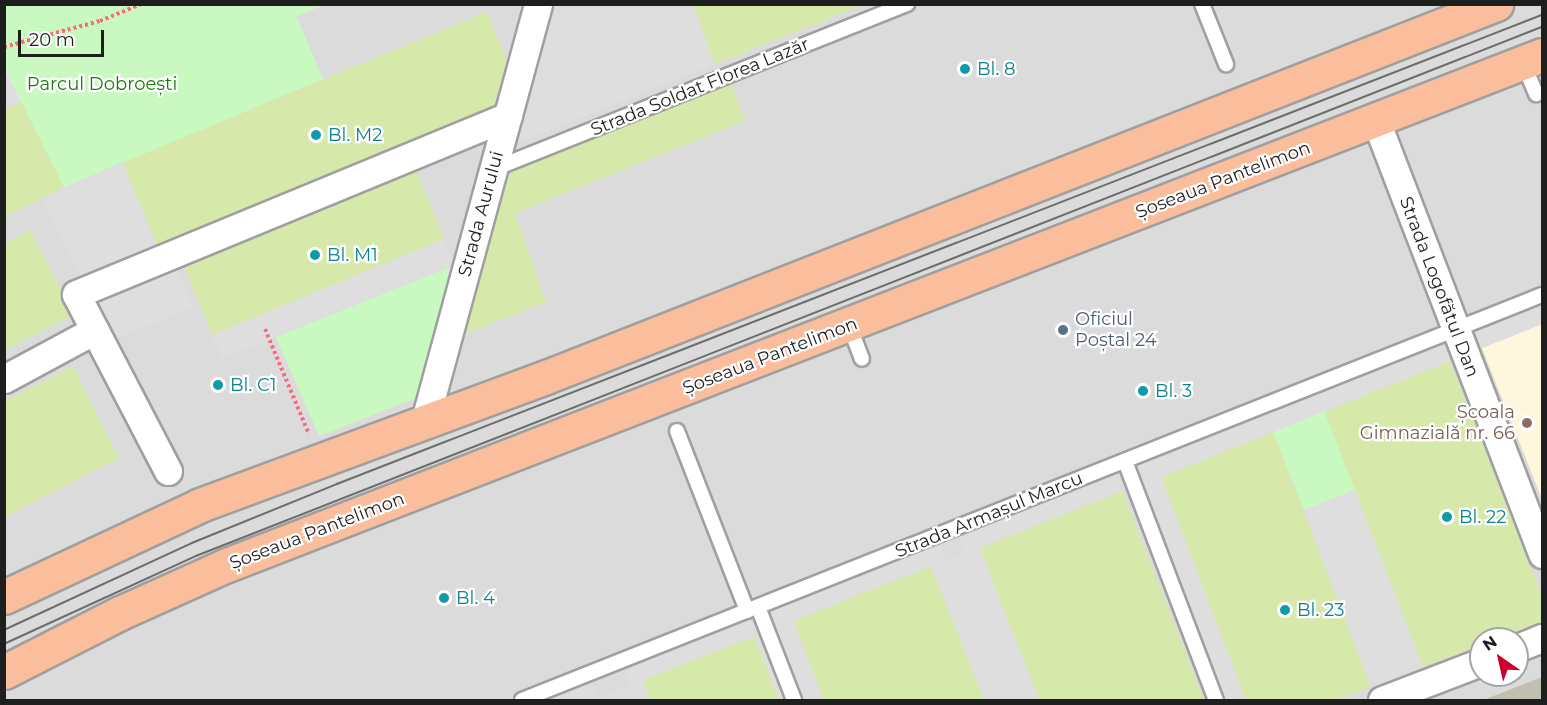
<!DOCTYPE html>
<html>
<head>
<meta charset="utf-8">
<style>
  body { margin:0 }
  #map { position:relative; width:1547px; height:705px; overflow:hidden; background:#efe9e4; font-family:Montserrat,sans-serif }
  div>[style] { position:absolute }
  .residential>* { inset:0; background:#dcdbdb }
  .education>* { inset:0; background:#fff7dd }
  .construction>* { inset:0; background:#c3bfaf }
  .grass>* { inset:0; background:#d7e9aa }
  .park>* { inset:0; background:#c9f9c1 }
  .parking>* { inset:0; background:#dedede }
  .path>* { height:4px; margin-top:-2px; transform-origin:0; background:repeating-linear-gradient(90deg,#f96b7b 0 3px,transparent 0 6px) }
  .roads { filter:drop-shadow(2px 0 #9f9f9f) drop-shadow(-2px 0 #9f9f9f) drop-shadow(0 2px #9f9f9f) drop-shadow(0 -2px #9f9f9f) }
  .service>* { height:14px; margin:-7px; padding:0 7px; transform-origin:7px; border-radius:7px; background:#fff }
  .minor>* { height:27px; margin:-13.5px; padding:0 13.5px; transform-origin:13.5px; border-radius:13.5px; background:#fff }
  .primary>* { height:33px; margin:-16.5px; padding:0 16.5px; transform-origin:16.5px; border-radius:16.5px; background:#fbbe9c }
  .tram>* { height:1.5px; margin:-0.75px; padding:0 0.75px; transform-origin:0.75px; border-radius:0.75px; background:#6c6c6c }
  .dots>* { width:16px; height:16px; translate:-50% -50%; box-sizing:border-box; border:3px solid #fff; border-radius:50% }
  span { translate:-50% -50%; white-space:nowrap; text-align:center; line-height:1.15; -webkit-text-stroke:4.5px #fff; paint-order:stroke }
  .culture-label { font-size:18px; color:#0d838f }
  .left { translate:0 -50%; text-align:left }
  .park-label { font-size:18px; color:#1b7c0c }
  .street-label { font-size:18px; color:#1e1e1e }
  .service-label { font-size:18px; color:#4e5e75 }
  .education-label { font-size:18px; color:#785e54 }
  .right { translate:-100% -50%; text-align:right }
  .frame { position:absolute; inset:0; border:6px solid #1e1e1e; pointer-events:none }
  .north { position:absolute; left:1469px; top:627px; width:60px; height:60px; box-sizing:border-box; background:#fff; border:2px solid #a5a5a5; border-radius:50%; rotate:326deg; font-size:16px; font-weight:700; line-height:24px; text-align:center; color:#1e1e1e }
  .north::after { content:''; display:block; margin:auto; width:21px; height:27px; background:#cb012d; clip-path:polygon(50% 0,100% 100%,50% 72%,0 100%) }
  .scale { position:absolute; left:18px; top:30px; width:86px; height:27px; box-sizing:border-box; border:3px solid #1e1e1e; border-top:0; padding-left:8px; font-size:18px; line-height:21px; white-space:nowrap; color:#1e1e1e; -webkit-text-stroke:4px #fff; paint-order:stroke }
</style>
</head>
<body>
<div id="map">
  <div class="residential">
    <i style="clip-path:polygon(evenodd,323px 5px,1542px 5px,1542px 677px,1483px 700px,5px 700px,4px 68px,64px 187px,322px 79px,296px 16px,323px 5px,1481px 639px,1517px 639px,1517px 675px,1481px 675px,1481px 639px)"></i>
  </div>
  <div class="education">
    <i style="clip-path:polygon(1542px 324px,1542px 499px,1482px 348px)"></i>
  </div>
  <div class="construction">
    <i style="clip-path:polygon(1542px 677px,1542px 700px,1483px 700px)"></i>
  </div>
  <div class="grass">
    <i style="clip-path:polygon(693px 5px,863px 5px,715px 64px)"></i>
    <i style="clip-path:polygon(487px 12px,506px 59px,495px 106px,157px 246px,122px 162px)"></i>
    <i style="clip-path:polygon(731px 84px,745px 121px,515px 213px,546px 302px,458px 336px,500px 174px)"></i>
    <i style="clip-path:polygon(21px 101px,64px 187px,5px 217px,5px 110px)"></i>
    <i style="clip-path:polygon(415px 167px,444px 239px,212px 335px,183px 262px)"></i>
    <i style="clip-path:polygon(30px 230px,73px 315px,5px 350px,5px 243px)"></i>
    <i style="clip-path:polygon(1450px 361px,1542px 597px,1542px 621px,1495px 639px,1481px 639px,1481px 645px,1423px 667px,1324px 411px)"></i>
    <i style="clip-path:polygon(73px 366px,119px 458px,5px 517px,5px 401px)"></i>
    <i style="clip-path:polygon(1273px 432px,1371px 687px,1335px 700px,1246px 700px,1161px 477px)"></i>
    <i style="clip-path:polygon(1122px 491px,1204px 700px,1039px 700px,979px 548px)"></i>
    <i style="clip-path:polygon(931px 566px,984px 700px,824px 700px,793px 621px)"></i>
    <i style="clip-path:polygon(755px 636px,779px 700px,650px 700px,643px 680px)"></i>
  </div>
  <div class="park">
    <i style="clip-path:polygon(5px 5px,323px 5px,296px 16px,323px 79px,64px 187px,5px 68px)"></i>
    <i style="clip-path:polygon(455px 265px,416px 398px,319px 436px,276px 337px)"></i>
    <i style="clip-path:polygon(1324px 411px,1355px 490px,1304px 510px,1273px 432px)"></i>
  </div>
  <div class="parking">
    <i style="clip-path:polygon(548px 5px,693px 5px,715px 64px,510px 146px)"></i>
    <i style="clip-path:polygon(4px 68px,21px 101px,5px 110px,4px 110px)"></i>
    <i style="clip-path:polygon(122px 162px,157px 246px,82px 278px,42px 198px)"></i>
    <i style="clip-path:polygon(444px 239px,455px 265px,222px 358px,212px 335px)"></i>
    <i style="clip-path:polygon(173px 261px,193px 307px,115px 339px,92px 295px)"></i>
    <i style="clip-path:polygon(1542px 304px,1542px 324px,1482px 348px,1475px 331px)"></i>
    <i style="clip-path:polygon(1443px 344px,1450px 361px,1161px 477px,1246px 700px,1226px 700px,1136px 465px)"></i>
    <i style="clip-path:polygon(1115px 473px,1122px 491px,980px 548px,1039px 700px,984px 700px,931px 566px,793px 621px,824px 700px,779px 700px,754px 636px,643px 680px,650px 700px,542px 700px,591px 681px,598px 698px,630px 685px,623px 668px,750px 618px,755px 636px,777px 627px,771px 610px,939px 543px,946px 560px,965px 553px,958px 535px)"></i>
    <i style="clip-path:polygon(1355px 490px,1423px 667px,1371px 687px,1304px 510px)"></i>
  </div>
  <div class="path">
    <i style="left:4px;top:47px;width:99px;rotate:-15.2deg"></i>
    <i style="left:100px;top:21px;width:44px;rotate:-22.5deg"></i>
    <i style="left:265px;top:329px;width:114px;rotate:67.3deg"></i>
  </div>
  <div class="roads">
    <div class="service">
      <i style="left:1202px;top:4px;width:65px;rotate:68.2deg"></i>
      <i style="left:1523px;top:63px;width:34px;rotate:67deg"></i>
      <i style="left:494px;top:169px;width:445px;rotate:-21.8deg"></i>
      <i style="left:849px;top:325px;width:36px;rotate:69deg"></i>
      <i style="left:677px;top:431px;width:193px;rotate:68.7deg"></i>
      <i style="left:1125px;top:461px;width:256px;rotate:69.2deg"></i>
      <i style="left:758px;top:607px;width:100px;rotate:68.8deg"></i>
      <i style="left:522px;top:700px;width:1097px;rotate:-21.66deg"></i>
    </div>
    <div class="minor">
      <i style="left:1376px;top:121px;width:464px;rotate:69deg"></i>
      <i style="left:4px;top:379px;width:103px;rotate:-28.3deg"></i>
      <i style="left:424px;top:424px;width:435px;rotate:-74.8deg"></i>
      <i style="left:168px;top:471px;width:199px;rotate:-117.5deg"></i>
      <i style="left:76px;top:294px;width:467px;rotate:-22.4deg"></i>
      <i style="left:1517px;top:648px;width:27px;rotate:-22deg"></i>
      <i style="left:1382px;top:700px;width:106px;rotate:-21deg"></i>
    </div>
    <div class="primary">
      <i style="left:4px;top:597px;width:217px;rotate:-25.1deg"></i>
      <i style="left:200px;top:505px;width:369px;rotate:-20.3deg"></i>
      <i style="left:546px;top:377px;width:1021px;rotate:-21.44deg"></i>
      <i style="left:4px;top:672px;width:130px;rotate:-27deg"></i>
      <i style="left:120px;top:613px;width:117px;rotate:-24.2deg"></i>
      <i style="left:227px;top:565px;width:1410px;rotate:-21.2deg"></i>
    </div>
  </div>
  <div class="tram">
    <i style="left:4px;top:630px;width:207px;rotate:-24.8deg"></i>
    <i style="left:192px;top:543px;width:157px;rotate:-22.1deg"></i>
    <i style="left:337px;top:484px;width:1293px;rotate:-21.27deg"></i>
    <i style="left:4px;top:644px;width:211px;rotate:-24.6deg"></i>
    <i style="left:196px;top:556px;width:1446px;rotate:-21.46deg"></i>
  </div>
  <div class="dots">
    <i style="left:965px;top:69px;background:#0f9aa8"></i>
    <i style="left:316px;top:135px;background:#0f9aa8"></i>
    <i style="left:315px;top:255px;background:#0f9aa8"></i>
    <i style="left:1063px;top:330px;background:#5c6f8a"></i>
    <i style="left:218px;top:385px;background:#0f9aa8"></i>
    <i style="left:1143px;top:391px;background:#0f9aa8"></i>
    <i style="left:1527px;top:423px;background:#8d6e63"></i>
    <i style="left:1447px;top:517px;background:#0f9aa8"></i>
    <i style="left:444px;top:598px;background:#0f9aa8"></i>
    <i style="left:1285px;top:610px;background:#0f9aa8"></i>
  </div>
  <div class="culture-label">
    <span class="left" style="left:977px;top:69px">Bl. 8</span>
    <span class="left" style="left:328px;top:135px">Bl. M2</span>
    <span class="left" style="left:327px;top:255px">Bl. M1</span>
    <span class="left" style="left:230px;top:385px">Bl. C1</span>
    <span class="left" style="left:1155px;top:391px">Bl. 3</span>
    <span class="left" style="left:1459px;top:517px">Bl. 22</span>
    <span class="left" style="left:456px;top:598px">Bl. 4</span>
    <span class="left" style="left:1297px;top:610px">Bl. 23</span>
  </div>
  <div class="park-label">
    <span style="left:102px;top:84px">Parcul Dobroești</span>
  </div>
  <div class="street-label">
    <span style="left:700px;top:87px;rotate:-22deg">Strada Soldat Florea Lazăr</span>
    <span style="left:1223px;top:180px;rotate:-21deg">Șoseaua Pantelimon</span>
    <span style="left:481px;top:214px;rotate:-75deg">Strada Aurului</span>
    <span style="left:1439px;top:287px;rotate:69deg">Strada Logofătul Dan</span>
    <span style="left:770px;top:356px;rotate:-21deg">Șoseaua Pantelimon</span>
    <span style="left:989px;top:515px;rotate:-22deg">Strada Armașul Marcu</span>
    <span style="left:317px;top:531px;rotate:-21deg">Șoseaua Pantelimon</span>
  </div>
  <div class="service-label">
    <span class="left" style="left:1075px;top:330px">Oficiul<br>Poștal 24</span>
  </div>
  <div class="education-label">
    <span class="right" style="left:1515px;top:423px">Școala<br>Gimnazială nr. 66</span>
  </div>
  <div class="frame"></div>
  <div class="north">N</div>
  <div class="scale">20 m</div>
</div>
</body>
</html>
